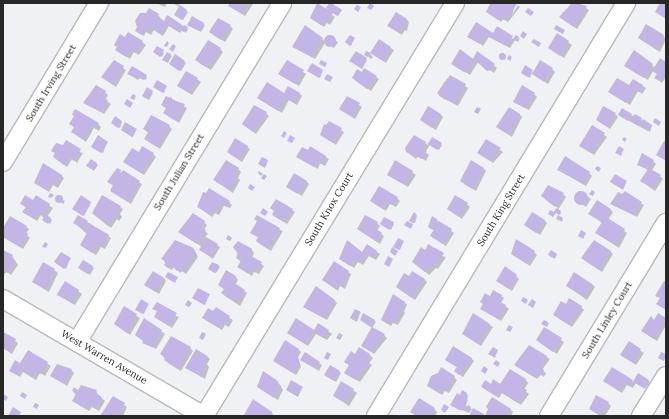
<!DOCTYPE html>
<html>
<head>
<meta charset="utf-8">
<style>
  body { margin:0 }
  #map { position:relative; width:669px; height:419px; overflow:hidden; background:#f0f1f4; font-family:Lora,serif }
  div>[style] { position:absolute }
  .shadow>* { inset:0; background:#0003 }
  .building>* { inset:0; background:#c3b5e5 }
  .round { border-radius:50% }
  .roads { filter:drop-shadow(1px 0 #b8b9bc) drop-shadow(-1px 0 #b8b9bc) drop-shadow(0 1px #b8b9bc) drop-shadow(0 -1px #b8b9bc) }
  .minor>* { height:18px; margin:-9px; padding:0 9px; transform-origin:9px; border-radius:9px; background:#fff }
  span { translate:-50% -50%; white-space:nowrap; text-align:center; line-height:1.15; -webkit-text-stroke:3px #fff; paint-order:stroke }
  .street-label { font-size:10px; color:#272728 }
  .frame { position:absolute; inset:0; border:4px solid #272728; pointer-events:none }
</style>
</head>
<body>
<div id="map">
  <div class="shadow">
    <i style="clip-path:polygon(156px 3px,167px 3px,165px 7px)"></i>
    <i style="clip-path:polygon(172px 3px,180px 3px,179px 6px,188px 12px,183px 20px,176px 16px,180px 7px)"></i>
    <i style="clip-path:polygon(231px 3px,253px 3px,253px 4px,245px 16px,232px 8px)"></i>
    <i style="clip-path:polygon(331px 3px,342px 10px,338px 16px,327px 7px)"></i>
    <i style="clip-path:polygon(490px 3px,516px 3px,512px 15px,518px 5px,520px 7px,508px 22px,503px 19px,501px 22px,487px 11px)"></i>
    <i style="clip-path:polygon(573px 3px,579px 3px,589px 10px,577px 29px,560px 17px,563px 12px,566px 14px)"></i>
    <i style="clip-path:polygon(158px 15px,164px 22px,168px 16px,188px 29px,186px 33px,182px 30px,180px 33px,169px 26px,163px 36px,154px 30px,151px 35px,146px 32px,144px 36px,137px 32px)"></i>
    <i style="clip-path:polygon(332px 15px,335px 17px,330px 25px,327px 23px,324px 27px,314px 20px)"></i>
    <i style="clip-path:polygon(193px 18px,205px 25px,201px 32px,190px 26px)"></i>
    <i style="clip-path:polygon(406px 19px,409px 22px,407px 31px,405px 30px,402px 35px,391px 28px)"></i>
    <i style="clip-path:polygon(230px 26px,233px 29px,225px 42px,213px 35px)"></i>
    <i style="clip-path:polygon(129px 33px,146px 45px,139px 55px,134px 52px,130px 59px,119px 52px)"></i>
    <i style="clip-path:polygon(493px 34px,515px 39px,520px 38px,518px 42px,515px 40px,510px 48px,489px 37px,483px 46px,469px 36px)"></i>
    <i style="clip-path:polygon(328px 35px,338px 42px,334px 48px,325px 43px,315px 59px,294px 47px,322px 39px,324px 41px)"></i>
    <i style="clip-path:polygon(557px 35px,572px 45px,564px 58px,549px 48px)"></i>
    <i style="clip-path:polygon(663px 36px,666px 39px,660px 52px,639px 38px)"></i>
    <i style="clip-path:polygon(354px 39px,351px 46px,347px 43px)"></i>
    <i style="clip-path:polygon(379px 40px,394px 50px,386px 63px,372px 53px)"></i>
    <i style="clip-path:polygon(157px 48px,164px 52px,162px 57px,155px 53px)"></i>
    <i style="clip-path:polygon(220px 49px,223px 52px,211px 70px,199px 63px)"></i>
    <i style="clip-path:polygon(168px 53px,172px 56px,168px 63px,165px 61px)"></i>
    <i style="clip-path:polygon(356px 53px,367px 60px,362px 69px,352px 62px)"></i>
    <i style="clip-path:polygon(478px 53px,497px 68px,494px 73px,478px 62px,470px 75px,452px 63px,473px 60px)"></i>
    <i style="clip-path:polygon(500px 53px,506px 57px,504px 60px,499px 56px)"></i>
    <i style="clip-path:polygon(365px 54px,370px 54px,373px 57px,371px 59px)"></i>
    <i style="clip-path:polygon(175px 56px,186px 63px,181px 71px,171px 65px)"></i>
    <i style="clip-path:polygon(287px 61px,306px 74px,299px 86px,280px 74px)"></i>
    <i style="clip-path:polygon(115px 62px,126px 70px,116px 87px,102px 77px)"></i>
    <i style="clip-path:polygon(666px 63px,666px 77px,662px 83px,657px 79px,662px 75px,653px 71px,648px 80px,628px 68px,652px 65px,655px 68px)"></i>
    <i style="clip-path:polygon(552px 69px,555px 72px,548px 84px,532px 73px,530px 78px,523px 74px)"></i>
    <i style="clip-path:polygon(323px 70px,320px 78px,310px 72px)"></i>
    <i style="clip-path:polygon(186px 72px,201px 82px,192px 95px,178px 85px)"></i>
    <i style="clip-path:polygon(128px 74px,146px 76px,147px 77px,146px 80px,140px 77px,138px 80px)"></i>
    <i style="clip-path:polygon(450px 76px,468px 88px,458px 106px,439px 96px,443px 84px)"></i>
    <i style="clip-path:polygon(376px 77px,379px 79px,371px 91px,356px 81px)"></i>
    <i style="clip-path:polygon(629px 86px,643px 86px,646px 88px,642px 94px,638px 91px,630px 105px,610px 92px)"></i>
    <i style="clip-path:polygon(166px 87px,164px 93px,156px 88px)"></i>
    <i style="clip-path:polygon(147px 89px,153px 93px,149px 100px,144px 97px)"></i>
    <i style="clip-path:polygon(105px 92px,108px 95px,105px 100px,111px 104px,104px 114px,84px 103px)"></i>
    <i style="clip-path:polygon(299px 93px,302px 96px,297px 105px,289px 100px,282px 113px,261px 100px,284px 94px)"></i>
    <i style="clip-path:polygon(534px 94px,537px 97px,529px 110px,514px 102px)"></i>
    <i style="clip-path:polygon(348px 97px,362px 107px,355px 119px,340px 109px)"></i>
    <i style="clip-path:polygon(171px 98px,187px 108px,179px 123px,164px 113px,167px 109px,162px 105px)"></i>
    <i style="clip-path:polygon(622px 110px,652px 126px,650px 132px,620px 116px)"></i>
    <i style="clip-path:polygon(266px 113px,269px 116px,256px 134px,243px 124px)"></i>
    <i style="clip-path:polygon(440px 114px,443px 117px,436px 130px,424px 122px)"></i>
    <i style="clip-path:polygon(519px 114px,522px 117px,512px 137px,498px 127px)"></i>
    <i style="clip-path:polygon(615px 114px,618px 117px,610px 129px,597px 120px)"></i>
    <i style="clip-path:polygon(122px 122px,120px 128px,113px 124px)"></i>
    <i style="clip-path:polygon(329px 122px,344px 132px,336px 145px,321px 134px)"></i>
    <i style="clip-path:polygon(71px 124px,98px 124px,101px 127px,99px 131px,94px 128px,86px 142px,72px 132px,75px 128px)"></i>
    <i style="clip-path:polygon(169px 126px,172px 129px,160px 149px,145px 139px,149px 133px,144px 129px)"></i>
    <i style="clip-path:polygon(593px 127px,607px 137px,594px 155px,580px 145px)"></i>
    <i style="clip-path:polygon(136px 129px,133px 137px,123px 131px)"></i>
    <i style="clip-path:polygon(414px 136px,428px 145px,432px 138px,442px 145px,439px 150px,430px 145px,425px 152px,429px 155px,426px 161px,418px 156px,416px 159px,407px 152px)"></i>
    <i style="clip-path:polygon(486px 141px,503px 152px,493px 163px,479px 153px)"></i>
    <i style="clip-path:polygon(107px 142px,103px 153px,93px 148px)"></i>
    <i style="clip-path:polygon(63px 146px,83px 153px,77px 163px,72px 159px,67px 167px,54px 157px,56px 154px,52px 151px)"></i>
    <i style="clip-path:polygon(247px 147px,250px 149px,242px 162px,228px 152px)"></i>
    <i style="clip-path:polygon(311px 148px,329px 159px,325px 166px,320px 163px,318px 169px,297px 156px,308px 152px)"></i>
    <i style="clip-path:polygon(623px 149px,621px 156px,618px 154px)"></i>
    <i style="clip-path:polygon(139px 154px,153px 154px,156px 157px,144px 175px,127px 164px)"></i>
    <i style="clip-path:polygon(91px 161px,98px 165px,94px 171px,89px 167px)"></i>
    <i style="clip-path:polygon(268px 161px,265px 168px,260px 165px)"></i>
    <i style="clip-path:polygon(396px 161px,416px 175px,408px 187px,388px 175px)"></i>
    <i style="clip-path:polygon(653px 161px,656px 164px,652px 170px,663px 179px,655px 191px,641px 181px,648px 170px,638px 165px)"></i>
    <i style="clip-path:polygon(483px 168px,486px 171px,476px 191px,464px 184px)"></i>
    <i style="clip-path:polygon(238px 169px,241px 172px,238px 178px,240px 180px,233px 193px,214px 180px)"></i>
    <i style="clip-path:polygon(558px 170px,589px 173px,592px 176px,586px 186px)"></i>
    <i style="clip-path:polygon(117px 171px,142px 184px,131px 204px,111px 191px,114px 186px,108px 182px,114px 172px,120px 175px)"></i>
    <i style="clip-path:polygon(259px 171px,263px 174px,261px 176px,258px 173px)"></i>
    <i style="clip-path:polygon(61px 175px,64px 178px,58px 188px,53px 185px,49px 192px,35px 183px)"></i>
    <i style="clip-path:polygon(306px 181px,309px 184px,302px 196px,290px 189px)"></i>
    <i style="clip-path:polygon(626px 182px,623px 190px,613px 183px)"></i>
    <i style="clip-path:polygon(579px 191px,591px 199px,586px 207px,574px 199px)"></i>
    <i style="clip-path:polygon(563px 194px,566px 197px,558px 210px,561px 213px,559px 217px,563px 220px,562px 222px,558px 219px,560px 215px,555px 212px,558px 208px,545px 199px)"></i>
    <i style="clip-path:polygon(206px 195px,229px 202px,232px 205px,230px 208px,224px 206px,219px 215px,215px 213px,212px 217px,198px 207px)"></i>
    <i style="clip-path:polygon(57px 196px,65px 201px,63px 204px,56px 197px)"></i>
    <i style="clip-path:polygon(623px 196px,644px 205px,637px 217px,611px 204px)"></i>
    <i style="clip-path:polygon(36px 197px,53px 208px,47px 217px,52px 220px,50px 224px,41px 215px,37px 221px,24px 212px,26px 208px,22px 204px,34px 201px)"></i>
    <i style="clip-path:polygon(397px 198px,400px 201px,396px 207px,390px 204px,386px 211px,375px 204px)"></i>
    <i style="clip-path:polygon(91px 203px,84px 216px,75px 210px)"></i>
    <i style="clip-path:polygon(467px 204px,470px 207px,462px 219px,448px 209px)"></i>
    <i style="clip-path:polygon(120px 207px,123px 209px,120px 214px,122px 217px,119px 221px,117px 219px,111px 228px,96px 216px)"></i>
    <i style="clip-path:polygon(610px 209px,613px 212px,608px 220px,627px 233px,619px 248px,599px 235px,602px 223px,590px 214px)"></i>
    <i style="clip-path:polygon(292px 210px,295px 212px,287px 224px,273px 215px)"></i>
    <i style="clip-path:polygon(416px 214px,417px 216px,415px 223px,412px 222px)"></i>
    <i style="clip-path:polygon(385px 218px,394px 224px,391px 230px,381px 224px,377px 231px,384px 236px,380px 244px,361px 231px,377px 223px,380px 226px)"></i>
    <i style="clip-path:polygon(255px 219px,283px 231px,271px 251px,260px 244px,257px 241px,259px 238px,251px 233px,258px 222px)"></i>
    <i style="clip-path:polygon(544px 220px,547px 223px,540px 235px,525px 225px)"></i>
    <i style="clip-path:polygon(438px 221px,454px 233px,446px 246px,431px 236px,435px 230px,430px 228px)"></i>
    <i style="clip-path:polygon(87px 222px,111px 238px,105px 249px,101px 247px,96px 255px,81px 245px,87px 234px,76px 224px)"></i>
    <i style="clip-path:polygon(204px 222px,207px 225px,204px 230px,208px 234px,205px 237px,220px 247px,213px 259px,200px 250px,202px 247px,182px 234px)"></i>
    <i style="clip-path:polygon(26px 227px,29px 229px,26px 234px,30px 238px,23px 249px,3px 237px,3px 230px)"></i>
    <i style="clip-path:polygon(176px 242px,194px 249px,198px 257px,186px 274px,182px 271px,180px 273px,174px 266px,172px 270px,168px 268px,163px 259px)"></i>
    <i style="clip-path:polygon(238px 242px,252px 250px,254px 253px,252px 258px,264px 266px,259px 274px,254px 272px,252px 276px,241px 269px,241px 262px,237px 258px)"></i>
    <i style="clip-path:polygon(403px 242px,400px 250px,396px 248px)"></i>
    <i style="clip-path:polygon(367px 246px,380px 254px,376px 260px,369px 256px,363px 265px,358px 262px,354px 268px,341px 259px,363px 253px)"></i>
    <i style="clip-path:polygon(3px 251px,12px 256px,18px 265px,11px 275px,7px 272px,3px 275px)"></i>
    <i style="clip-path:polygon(425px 251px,446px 257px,438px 269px,436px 268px,429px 275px,416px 264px)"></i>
    <i style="clip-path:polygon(610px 251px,613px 254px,602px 272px,582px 258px)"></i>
    <i style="clip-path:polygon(534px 252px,537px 255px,530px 266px,512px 254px)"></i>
    <i style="clip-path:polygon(70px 259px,66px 269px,57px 263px)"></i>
    <i style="clip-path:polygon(83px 261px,94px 268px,90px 275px,80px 269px)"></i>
    <i style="clip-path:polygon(44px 263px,58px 273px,49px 292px,33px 282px)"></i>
    <i style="clip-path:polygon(213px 263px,220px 267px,216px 273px,210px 270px)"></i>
    <i style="clip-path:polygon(348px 272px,351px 274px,345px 289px,340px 286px,338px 291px,323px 280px)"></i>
    <i style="clip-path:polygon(516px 276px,519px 279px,512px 291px,497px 281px)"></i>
    <i style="clip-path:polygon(236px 277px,238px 280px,235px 285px,247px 293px,240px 306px,225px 296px,222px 293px,225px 290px,219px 285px)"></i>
    <i style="clip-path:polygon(409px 277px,424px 279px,427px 282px,415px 300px,397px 287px)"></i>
    <i style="clip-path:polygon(164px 278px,166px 281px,159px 294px,148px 287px)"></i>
    <i style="clip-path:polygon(66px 282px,82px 294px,75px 305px,57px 295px)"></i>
    <i style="clip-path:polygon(592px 284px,595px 287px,587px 300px,567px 286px)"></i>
    <i style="clip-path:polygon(209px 295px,205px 305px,195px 299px)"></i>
    <i style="clip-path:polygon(501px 296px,504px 298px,501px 303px,509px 309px,501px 321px,485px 311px,490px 297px)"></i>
    <i style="clip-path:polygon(334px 300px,337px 303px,327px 320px,307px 309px)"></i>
    <i style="clip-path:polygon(404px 302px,407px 305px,404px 311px,405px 313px,398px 325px,393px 323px,391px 326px,382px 320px)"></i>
    <i style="clip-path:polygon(148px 304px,144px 314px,138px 311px)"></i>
    <i style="clip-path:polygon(581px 307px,584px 310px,572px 327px,557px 317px)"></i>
    <i style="clip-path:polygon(124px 308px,140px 318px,130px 335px,118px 326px)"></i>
    <i style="clip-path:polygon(154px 309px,179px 317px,172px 328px,155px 317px,158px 312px)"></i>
    <i style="clip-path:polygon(216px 309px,233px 320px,229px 327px,225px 325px,222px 330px,203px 318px)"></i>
    <i style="clip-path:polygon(360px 313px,357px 322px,352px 319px)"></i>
    <i style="clip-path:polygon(364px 315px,376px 322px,372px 328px,362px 321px)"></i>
    <i style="clip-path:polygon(474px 315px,493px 327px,481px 346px,463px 334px)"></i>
    <i style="clip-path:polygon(665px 318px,666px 325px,657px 341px,642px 331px,654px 322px)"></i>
    <i style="clip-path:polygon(145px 320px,165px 334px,156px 349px,143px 343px)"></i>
    <i style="clip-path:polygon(296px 320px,315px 331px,319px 325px,332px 334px,327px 340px,316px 334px,308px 346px,288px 333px)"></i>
    <i style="clip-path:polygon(544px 329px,564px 342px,557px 354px,540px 343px)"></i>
    <i style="clip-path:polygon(3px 333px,18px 343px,12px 354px,3px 348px)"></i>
    <i style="clip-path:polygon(384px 335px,387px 338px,374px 354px,363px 346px)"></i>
    <i style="clip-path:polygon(629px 343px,644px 353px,636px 365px,622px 355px)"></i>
    <i style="clip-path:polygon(529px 346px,550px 359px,542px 370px,546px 373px,544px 377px,541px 375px,537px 379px,515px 365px)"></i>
    <i style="clip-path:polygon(190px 348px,193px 351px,181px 371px,168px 363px,161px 354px)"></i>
    <i style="clip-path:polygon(298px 349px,301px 352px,298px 357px,301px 367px,296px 375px,277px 363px)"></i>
    <i style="clip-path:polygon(28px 351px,51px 366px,45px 376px,40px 373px,36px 380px,23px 372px,20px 377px,10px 371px,20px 364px)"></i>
    <i style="clip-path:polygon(497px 351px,495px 358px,491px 355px)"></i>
    <i style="clip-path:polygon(355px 355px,370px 355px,373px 358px,369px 363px,372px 365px,360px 382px,348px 375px,349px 365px,345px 362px)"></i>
    <i style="clip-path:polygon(207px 356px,210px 359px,207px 364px,209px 367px,205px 379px,190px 370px)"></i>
    <i style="clip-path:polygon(471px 358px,474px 361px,463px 377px,458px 374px,458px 368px,446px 360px)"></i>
    <i style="clip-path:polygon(302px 360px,319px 363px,322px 365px,319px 371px)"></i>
    <i style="clip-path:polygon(331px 367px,341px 373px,336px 382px,327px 376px)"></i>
    <i style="clip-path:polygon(612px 369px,633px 382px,638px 374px,650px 382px,645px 389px,636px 383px,633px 388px,627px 385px,622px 393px,604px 381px)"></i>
    <i style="clip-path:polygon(71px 370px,74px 373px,67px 386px,51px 375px)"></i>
    <i style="clip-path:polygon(263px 373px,278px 382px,283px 390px,278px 400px,258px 387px)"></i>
    <i style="clip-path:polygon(454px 377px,457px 380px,449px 393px,445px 391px,442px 395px,428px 386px)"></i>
    <i style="clip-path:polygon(526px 380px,528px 383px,524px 390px,529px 394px,521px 405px,502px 393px,499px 398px,485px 389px,491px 385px)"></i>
    <i style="clip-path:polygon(342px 383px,357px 393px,349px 406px,334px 396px)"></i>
    <i style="clip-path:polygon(302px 388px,298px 397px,288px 391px)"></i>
    <i style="clip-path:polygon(73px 391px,96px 391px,98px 395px,105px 401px,99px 411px,92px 407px,89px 411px,73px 401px,76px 395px)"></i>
    <i style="clip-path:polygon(462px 392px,468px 395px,466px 406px,472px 409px,469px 413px,452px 406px)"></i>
    <i style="clip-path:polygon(113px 398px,127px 407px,123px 416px,101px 416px)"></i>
    <i style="clip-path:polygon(253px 401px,272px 413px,274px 416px,247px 416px,245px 414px)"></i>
    <i style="clip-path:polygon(608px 403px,611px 406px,605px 416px,600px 416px,590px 409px)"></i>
    <i style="clip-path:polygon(434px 409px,437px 412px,435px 416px,417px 416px)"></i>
    <i style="clip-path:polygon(511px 410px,513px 412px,511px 416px,489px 416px)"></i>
  </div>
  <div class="building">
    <i style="clip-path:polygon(230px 3px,249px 3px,241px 13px,228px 6px)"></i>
    <i style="clip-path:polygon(317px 3px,330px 11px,326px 8px,329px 3px,341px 9px,337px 16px,333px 13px,327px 23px,324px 21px,321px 25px,310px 18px)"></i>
    <i style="clip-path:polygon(370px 3px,374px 6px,371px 10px,367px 8px)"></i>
    <i style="clip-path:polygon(491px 3px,518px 3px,504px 20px,500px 17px,498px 20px,486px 12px)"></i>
    <i style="clip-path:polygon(572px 3px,587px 6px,574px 27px,559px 17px)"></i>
    <i style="clip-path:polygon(660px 3px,666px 3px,666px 19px,655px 12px)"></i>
    <i style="clip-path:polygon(180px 5px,187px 10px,182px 20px,174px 15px)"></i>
    <i style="clip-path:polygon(357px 5px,361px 7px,358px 12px,354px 9px)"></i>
    <i style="clip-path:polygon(149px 8px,159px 14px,157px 17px,164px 21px,167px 15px,181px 24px,177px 31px,166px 24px,160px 34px,151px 28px,142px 35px,135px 31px,137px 27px,135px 21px,140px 13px,146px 13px)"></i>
    <i style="clip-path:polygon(528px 8px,534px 12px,531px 16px,525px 12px)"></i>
    <i style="clip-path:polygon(396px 12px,407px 19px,404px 29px,401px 28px,398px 32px,387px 26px)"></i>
    <i style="clip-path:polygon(192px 16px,204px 23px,199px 31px,187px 25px)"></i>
    <i style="clip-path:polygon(218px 18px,231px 25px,221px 40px,209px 32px)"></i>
    <i style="clip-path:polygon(476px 22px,493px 33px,497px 26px,513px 36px,507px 46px,485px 35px,480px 44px,467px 37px)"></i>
    <i style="clip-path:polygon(646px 24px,664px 35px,657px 50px,638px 38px)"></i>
    <i style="clip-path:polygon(184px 25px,188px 27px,185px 32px,181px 31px)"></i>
    <i style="clip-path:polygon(305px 25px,323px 38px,312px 57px,292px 47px)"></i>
    <i style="clip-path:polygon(556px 25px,565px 30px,563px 34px,554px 29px)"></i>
    <i style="clip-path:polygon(523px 31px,527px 34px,524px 39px,520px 36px)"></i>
    <i style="clip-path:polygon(128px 32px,143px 41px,136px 53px,131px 49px,126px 57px,115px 50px,117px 47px,114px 45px,120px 34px,125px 37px)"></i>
    <i style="clip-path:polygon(557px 33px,569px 41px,560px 56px,548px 48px)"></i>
    <i style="clip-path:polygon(350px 35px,355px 38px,350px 46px,345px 42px)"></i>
    <i style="clip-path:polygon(516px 35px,519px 37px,516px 41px,513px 39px)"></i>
    <i class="round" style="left:324px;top:35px;width:12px;height:12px"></i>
    <i style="clip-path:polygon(379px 39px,391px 47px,383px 61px,370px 53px)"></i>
    <i style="clip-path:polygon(534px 39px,541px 43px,539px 47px,531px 42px)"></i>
    <i style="clip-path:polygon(208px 40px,221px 48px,208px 68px,195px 60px)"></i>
    <i style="clip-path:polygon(167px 41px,169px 43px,167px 47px,164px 46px)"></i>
    <i style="clip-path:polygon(173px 44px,176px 46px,173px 52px,169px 49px)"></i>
    <i style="clip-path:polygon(157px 46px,164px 50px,160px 57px,153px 52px)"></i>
    <i style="clip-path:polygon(460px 49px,473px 59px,477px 51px,495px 64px,491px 70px,487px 71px,475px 60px,467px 73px,464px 72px,451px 64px)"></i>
    <i style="clip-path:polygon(634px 50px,653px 64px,644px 78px,624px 66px)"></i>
    <i style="clip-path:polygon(356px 51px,367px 58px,361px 68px,349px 61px)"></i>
    <i style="clip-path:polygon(366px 51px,371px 53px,368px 57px,364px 55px)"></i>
    <i style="clip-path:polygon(167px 52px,171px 54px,166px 62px,162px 60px)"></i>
    <i class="round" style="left:498.5px;top:52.5px;width:7px;height:7px"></i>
    <i style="clip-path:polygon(175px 54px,185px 61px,179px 71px,169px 64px)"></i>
    <i style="clip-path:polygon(509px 55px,512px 57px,510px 61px,507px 59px)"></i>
    <i style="clip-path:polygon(660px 58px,666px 62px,666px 74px,661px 82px,654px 78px,657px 74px,652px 71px)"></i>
    <i style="clip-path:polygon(114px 60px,124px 66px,113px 85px,101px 77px)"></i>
    <i style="clip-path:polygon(287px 60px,304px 70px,295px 84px,278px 74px)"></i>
    <i style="clip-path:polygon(321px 60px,327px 63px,325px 67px,319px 64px)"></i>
    <i style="clip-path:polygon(540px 60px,553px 68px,544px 82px,532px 74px)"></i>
    <i style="clip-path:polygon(312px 63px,323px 70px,319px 78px,307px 71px)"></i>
    <i style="clip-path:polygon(525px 65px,533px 70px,528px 77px,521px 73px)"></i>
    <i style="clip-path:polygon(132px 66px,147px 75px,144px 80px,127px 74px)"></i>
    <i style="clip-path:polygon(364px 68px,377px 76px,367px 89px,352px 78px,357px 69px,362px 72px)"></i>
    <i style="clip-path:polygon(186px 71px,198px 78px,189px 93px,177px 86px)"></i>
    <i style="clip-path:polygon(327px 74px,333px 77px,330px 82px,324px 79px)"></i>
    <i style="clip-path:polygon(450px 75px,466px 84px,455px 104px,446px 98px,445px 100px,437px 93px)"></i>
    <i style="clip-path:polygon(617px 78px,629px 85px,633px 79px,643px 85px,639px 92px,635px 89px,626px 103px,608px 92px)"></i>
    <i style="clip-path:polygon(157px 80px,167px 86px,163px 93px,153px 87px)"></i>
    <i style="clip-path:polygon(267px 82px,284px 93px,288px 86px,300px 93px,294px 103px,286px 98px,278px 111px,257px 98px)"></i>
    <i style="clip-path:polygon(96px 85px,106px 91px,102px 97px,108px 100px,101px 112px,83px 103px)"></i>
    <i style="clip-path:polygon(522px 85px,535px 93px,525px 108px,513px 102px)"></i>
    <i style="clip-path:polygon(147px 87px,153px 91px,147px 99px,142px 96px)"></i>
    <i style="clip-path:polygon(133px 94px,136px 96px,134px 100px,130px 98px)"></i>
    <i style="clip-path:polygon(166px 96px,170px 98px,171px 96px,172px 100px,185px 104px,176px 121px,163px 113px,166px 108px,161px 105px)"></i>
    <i style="clip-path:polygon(347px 96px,360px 103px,352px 117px,339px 109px)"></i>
    <i style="clip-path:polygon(127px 99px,133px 103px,130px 108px,124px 104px)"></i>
    <i style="clip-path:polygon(254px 105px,267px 112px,253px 132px,242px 124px)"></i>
    <i style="clip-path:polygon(428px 106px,441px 114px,432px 128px,420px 120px)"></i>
    <i style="clip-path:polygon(603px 106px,616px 113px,607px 127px,596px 120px)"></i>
    <i style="clip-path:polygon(477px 107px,481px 109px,478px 114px,474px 112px)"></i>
    <i style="clip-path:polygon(509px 107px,520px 114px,509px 135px,496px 127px)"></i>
    <i style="clip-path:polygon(622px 108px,632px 114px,628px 121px,618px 115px)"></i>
    <i style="clip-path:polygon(75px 109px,99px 123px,96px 128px,91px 126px,83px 139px,71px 132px,74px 127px,69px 124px,74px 116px,72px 114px)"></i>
    <i style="clip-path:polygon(635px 114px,642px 118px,638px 126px,630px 121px)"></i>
    <i style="clip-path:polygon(151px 115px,170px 125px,157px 147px,144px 139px,148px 132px,143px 129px)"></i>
    <i style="clip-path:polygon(115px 116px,122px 121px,118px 128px,111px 123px)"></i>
    <i style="clip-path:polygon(655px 118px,661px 122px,659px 126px,653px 122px)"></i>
    <i style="clip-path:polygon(643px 119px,652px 125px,648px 131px,639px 125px)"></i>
    <i style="clip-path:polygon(329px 121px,342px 128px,333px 143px,320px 135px,324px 124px,326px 125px)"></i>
    <i style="clip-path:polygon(125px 122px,137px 129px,132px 137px,121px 130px)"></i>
    <i style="clip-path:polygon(592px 125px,605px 133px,591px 153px,579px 146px)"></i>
    <i style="clip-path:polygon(284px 131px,287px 133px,284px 138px,281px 136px)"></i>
    <i style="clip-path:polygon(98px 135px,108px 142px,101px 153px,91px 147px)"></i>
    <i style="clip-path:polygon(290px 135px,295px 138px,292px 143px,287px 141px)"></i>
    <i style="clip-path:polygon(414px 135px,426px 142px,422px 149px,427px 151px,422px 159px,406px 152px,405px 148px)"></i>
    <i style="clip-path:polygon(432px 137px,442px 143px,437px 150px,428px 144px)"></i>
    <i style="clip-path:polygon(624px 137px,627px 139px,625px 142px,622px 140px)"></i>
    <i style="clip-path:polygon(235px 138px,248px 146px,239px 160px,227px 152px)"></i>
    <i style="clip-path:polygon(486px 139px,501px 148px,490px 161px,477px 153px)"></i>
    <i style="clip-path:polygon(66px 140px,81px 149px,74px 161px,69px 157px,64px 165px,53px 157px,55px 153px,51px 151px,56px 143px,63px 145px)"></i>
    <i style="clip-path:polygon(664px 141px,666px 142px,666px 161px,656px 155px)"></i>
    <i style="clip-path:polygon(142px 146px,154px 153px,141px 173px,123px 162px,132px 148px,139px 152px)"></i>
    <i style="clip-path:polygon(310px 146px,326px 156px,321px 164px,317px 161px,314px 167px,296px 157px,302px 147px,308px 150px)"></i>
    <i style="clip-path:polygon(619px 146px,624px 149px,620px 155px,615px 153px)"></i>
    <i style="clip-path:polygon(642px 153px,654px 160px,649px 168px,661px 175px,652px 188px,640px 181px,648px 169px,637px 165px)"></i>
    <i style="clip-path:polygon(565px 156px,590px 172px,583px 183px,557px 170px)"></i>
    <i style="clip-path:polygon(262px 157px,268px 160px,264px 167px,258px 164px)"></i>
    <i style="clip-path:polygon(91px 159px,97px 163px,93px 170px,86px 166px)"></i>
    <i style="clip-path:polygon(226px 160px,239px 168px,235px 175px,238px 177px,230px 190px,213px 180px)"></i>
    <i style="clip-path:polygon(395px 160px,413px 171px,405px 185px,387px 175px)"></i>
    <i style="clip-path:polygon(471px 160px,484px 168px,473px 189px,460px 181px)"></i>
    <i style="clip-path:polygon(43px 163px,62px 175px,55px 186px,50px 183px,46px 190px,34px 183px)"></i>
    <i style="clip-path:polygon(597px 166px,601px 168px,599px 172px,595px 169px)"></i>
    <i style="clip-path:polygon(117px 168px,121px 170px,120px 174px,123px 170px,140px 181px,128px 202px,110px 191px,113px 185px,107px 182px)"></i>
    <i style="clip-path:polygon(294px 173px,307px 181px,298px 194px,286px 187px)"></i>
    <i style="clip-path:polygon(264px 174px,267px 176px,264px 180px,261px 178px)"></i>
    <i style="clip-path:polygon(615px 174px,627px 181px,622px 189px,610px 182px)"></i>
    <i style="clip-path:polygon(250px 184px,255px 187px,252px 191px,248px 188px)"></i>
    <i style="clip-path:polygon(548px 185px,564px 193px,555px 207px,541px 196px)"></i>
    <i style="clip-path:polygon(379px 186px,398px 197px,393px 205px,387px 202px,383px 209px,370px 201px)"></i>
    <i style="clip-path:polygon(209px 188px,230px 201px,227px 206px,221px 203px,216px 213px,212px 211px,209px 214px,197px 207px,203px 192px,206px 193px)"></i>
    <i style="clip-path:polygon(592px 190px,595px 192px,593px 196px,589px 194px)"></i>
    <i class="round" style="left:574px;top:191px;width:14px;height:14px"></i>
    <i style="clip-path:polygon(625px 191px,642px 202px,634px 215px,610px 204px,618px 192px,622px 194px)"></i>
    <i style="clip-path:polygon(50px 193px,54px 195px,51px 198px,48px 197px)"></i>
    <i style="clip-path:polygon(25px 195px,33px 200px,36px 195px,50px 204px,43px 216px,38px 213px,34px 219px,22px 212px,26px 207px,20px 204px)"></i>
    <i style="clip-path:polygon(81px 195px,91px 202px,83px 216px,72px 209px)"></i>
    <i style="clip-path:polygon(102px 195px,121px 206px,117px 212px,119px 213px,116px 219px,113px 217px,108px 226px,92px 213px)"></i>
    <i style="clip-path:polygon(455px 195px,468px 203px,459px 217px,447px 209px)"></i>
    <i class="round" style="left:55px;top:195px;width:8px;height:8px"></i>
    <i style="clip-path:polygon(276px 199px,293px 209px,284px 222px,272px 215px,274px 211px,270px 208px)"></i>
    <i style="clip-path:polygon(597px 200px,611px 209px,606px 217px,625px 229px,616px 245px,595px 233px,602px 222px,588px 214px)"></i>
    <i style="clip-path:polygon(263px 208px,268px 212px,265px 216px,260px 213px)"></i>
    <i style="clip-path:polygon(556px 208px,561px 211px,559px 215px,556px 213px,553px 217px,548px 214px,550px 210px,554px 212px)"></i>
    <i style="clip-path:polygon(414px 212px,416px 214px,413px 223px,409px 221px)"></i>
    <i style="clip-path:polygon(532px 212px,545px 220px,536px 233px,524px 225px)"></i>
    <i style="clip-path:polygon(193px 213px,205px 221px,201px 227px,206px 230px,197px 244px,178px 232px)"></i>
    <i style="clip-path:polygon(45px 214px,51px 218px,48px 224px,42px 220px)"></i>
    <i style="clip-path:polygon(78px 215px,88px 221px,83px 229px,73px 223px)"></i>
    <i style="clip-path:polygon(257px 215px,280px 228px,268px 249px,256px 241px,258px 237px,250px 233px,257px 221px,254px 219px)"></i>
    <i style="clip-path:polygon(365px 215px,378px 222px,375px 228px,382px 233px,377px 242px,357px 229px)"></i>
    <i style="clip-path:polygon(558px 215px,563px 218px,561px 221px,556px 219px)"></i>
    <i style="clip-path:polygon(10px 216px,27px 226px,24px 231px,28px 234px,20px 247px,3px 237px,3px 228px)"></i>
    <i style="clip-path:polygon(432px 216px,438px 220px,433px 230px,428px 227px)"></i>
    <i style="clip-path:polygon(384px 217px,394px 222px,389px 230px,380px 224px)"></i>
    <i style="clip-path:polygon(407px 221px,413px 224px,411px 229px,404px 225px)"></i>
    <i style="clip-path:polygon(439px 221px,452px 229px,443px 244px,430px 236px)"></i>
    <i style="clip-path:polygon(89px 223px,109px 235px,102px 247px,97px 245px,92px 253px,80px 245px,87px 233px,83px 231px)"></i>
    <i style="clip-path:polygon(581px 230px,586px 233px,583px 239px,578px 236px)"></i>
    <i style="clip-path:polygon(228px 235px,232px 238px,230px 241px,226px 239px)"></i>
    <i style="clip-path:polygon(206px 237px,218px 244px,210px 256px,199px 250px)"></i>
    <i style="clip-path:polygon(398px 238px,404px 241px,399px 250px,393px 247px)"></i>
    <i style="clip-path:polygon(516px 239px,535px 251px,527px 264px,511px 254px)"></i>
    <i style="clip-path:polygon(175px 240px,194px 248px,192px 251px,196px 253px,183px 272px,179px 269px,177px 271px,170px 264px,168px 268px,164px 265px,166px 261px,161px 259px)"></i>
    <i style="clip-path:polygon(347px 240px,362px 252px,367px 244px,377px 251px,373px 258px,366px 254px,360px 263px,355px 260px,350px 266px,339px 259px)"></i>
    <i style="clip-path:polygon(594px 240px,611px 251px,599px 270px,581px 258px)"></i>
    <i style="clip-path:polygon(238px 241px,252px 249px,249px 255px,262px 262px,255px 272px,251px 270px,249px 274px,237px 267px,241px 261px,236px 258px,238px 254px,233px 247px)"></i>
    <i style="clip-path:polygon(45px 242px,48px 244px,46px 248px,42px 247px)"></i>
    <i style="clip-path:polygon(428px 244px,444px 253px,435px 267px,432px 266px,425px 272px,412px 262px,421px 247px,425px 250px)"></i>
    <i style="clip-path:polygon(392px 247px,398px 251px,395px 256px,390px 252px)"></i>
    <i style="clip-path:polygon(3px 250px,13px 255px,11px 259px,15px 261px,8px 273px,3px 270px)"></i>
    <i style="clip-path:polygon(551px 250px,557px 254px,555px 259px,548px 255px)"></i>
    <i style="clip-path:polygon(61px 252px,71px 258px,64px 269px,54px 262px)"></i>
    <i style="clip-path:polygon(388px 256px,393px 259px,389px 267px,384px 264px)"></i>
    <i style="clip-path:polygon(83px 260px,93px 266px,88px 274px,78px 268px)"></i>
    <i style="clip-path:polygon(334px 261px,349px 271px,342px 287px,337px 284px,335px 288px,322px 280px)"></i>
    <i style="clip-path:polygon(43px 262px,55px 269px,46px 290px,32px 282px)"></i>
    <i style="clip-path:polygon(212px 262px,219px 265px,215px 273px,208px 269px)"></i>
    <i style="clip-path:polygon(505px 266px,517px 275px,509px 289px,496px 281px)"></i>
    <i style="clip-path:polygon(226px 270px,236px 276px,233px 282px,245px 290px,237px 303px,221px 293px,224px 289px,218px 285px)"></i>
    <i style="clip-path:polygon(153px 271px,164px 278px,156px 292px,144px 285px)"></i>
    <i style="clip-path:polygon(412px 271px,425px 279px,412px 298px,396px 287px,404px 273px,409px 276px)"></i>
    <i style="clip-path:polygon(168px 272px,178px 277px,175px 283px,165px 277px)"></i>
    <i style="clip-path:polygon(574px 272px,592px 284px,584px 297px,566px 286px)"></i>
    <i style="clip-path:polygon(65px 281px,79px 290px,72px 303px,59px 294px,56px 296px)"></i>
    <i style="clip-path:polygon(664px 281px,666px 282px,666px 310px,656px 304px,660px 298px,655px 296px)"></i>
    <i style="clip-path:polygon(316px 286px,335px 300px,324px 318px,303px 307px)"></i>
    <i style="clip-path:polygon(198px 288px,210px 294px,204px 305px,192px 298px)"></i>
    <i style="clip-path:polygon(493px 290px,502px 295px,498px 301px,506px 305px,498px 319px,480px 309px,483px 304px,480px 302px,485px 293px,490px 296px)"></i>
    <i style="clip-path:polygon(393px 294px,405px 302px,394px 323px,390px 321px,388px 324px,381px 320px)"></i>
    <i style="clip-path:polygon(523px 297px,528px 300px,526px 304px,521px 301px)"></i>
    <i style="clip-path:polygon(569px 298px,582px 306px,569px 325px,553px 315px,561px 301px,566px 304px)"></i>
    <i style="clip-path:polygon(141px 299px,149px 304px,143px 314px,135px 310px)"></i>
    <i style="clip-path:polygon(532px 299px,536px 302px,533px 308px,528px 305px)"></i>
    <i style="clip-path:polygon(188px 300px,192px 303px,189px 307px,185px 305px)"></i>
    <i style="clip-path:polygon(157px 302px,177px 313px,169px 326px,154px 317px,157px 311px,152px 309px)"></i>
    <i style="clip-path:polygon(124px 306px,137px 314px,127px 333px,114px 324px)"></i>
    <i style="clip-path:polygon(216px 307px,230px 316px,225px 325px,222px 323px,219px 328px,202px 318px,208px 308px,213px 311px)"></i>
    <i style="clip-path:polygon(355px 309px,361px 312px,355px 321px,350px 318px)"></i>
    <i style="clip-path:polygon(363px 313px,375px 320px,371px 327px,360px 320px)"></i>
    <i style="clip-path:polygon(473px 313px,490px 324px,478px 344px,462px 334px)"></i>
    <i style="clip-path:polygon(658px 313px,666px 318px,654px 339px,641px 331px,651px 316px,654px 320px)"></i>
    <i style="clip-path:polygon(144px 318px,162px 330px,153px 347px,142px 343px,143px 341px,135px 335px)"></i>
    <i style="clip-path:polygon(296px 318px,314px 330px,318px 323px,329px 330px,324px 338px,313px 331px,305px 344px,287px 333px)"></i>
    <i style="clip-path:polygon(544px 320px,549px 323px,547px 327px,541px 324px)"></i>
    <i style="clip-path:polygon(509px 325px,513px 327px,510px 332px,506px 330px)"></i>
    <i style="clip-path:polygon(372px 327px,385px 334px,371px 352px,361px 346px)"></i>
    <i style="clip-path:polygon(544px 327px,562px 338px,553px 352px,536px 340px)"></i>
    <i style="clip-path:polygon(3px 332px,16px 339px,9px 351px,3px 348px)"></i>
    <i style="clip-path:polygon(202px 332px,206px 334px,203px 340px,199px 338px)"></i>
    <i style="clip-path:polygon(339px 333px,343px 335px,340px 340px,336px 338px)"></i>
    <i style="clip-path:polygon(171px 336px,191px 347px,178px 369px,164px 360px,166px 357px,160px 354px)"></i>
    <i style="clip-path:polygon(285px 340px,299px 349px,295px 354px,298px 356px,299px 364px,293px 373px,273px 361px)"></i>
    <i style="clip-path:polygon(629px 341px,641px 349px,633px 363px,620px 355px)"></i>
    <i style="clip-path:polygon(529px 345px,547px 356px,541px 368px,544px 370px,541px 375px,538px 373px,534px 377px,514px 365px)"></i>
    <i style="clip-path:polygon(453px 346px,472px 358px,459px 375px,454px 371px,457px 367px,445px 360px)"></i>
    <i style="clip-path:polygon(359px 347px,370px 354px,367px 360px,370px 362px,356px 380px,344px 373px,349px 365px,344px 362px,351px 351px,355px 354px)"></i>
    <i style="clip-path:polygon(493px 347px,498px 350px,494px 357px,488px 354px)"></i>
    <i style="clip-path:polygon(196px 349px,207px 356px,202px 377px,185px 368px)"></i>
    <i style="clip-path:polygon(28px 350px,48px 362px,41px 374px,36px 371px,33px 377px,20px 370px,17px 375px,9px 371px,15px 360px,20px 363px)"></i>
    <i style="clip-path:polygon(305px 352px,320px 362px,316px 369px,300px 360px)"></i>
    <i style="clip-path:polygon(327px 352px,331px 354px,328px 360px,324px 358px)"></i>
    <i style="clip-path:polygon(661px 352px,666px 354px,664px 361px,658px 358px)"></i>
    <i style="clip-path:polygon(496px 360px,500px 363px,498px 367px,493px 364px)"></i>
    <i style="clip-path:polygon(57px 364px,72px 369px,64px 384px,50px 376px)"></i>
    <i style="clip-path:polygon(330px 365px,340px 371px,334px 381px,324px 375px)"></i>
    <i style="clip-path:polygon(484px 366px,488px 369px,485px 374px,481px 371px)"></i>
    <i style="clip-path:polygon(441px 367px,455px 376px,446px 391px,442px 389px,439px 393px,427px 386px,431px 376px,438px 373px)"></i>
    <i style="clip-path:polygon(612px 367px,633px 380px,629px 386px,624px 383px,619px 391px,603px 381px)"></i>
    <i style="clip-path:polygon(510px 369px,526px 379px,522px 387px,527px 390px,518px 403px,499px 391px,496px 396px,481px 387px,485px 380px,491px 384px,493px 379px,500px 384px)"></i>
    <i style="clip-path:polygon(263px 371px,278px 381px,277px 383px,281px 386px,274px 398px,257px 387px)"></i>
    <i style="clip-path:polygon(638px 373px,649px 380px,644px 388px,633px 382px)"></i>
    <i style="clip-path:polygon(291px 380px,303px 387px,297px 396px,286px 390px)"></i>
    <i style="clip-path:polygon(341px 381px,354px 389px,346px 403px,333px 396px)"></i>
    <i style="clip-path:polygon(81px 385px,97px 390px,95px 393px,102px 397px,96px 409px,89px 405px,86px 409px,72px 401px,76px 394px,72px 391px,74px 387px,78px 390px)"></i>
    <i style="clip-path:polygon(462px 390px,467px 393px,465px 397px,468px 400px,461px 411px,450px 405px,457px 393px,460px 395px)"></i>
    <i style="clip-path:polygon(22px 392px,27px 395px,25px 399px,20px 396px)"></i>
    <i style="clip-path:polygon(3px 394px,8px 397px,6px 401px,3px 399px)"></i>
    <i style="clip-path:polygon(596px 395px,609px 402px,601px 416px,589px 409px)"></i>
    <i style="clip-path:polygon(113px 396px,125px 403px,119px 416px,100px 416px)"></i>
    <i style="clip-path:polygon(492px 397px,511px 409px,507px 416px,485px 416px,488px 409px,486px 407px)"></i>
    <i style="clip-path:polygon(419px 398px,435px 408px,430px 416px,416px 416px,410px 412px)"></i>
    <i style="clip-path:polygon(253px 399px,272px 412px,270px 416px,244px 415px)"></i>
    <i style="clip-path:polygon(35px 403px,39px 405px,37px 409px,33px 407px)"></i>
    <i style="clip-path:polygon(444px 404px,449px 407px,445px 413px,441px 410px)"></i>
    <i style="clip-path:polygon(468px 405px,471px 407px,468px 412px,464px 410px)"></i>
    <i style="clip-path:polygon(13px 407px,21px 412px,19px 416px,8px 416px)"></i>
    <i style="clip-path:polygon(473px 408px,484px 414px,483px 416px,469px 416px)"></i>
  </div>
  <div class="roads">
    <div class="minor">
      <i style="left:3px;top:162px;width:186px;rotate:-58.9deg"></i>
      <i style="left:3px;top:299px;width:233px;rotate:30.2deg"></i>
      <i style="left:77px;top:342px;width:396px;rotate:-58.8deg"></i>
      <i style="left:204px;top:416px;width:483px;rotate:-58.7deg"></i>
      <i style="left:376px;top:416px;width:483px;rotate:-58.8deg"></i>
      <i style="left:549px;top:416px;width:226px;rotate:-58.8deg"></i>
      <i style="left:641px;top:416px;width:47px;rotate:-58deg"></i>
    </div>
  </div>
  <div class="street-label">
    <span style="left:51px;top:83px;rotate:-59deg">South Irving Street</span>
    <span style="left:179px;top:172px;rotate:-59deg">South Julian Street</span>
    <span style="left:329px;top:209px;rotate:-59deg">South Knox Court</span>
    <span style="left:501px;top:210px;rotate:-59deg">South King Street</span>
    <span style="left:607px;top:320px;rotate:-59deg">South Linley Court</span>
    <span style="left:104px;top:357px;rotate:30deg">West Warren Avenue</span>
  </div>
  <div class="frame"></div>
</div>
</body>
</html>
